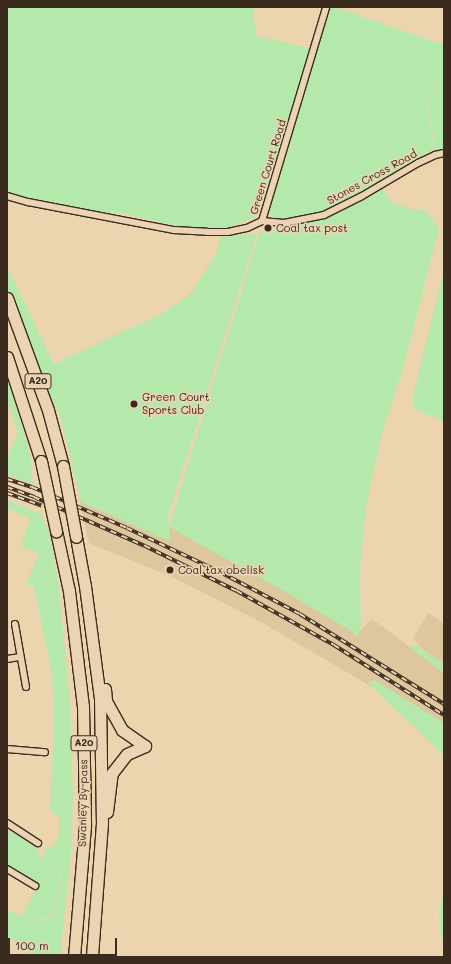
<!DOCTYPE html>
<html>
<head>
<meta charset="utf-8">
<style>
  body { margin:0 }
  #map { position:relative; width:451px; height:964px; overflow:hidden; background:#ecd4af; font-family:Mali,sans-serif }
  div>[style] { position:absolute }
  .built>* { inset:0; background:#dec69f }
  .green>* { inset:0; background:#b4e9ab }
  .roads { filter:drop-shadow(1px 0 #3b2a1e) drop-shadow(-1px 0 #3b2a1e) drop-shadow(0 1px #3b2a1e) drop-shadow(0 -1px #3b2a1e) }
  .minor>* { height:6px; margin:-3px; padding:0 3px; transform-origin:3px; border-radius:3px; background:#ebd4b4 }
  .trunk>* { height:11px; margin:-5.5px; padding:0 5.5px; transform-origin:5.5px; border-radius:5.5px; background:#ebd4b4 }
  .rail>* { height:3.5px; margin-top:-1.75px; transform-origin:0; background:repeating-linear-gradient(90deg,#ebd4b4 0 6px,#3b2a1e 0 12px); box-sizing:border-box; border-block:1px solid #3b2a1e }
  .bridges { filter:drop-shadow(1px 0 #3b2a1e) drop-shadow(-1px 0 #3b2a1e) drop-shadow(0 1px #3b2a1e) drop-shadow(0 -1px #3b2a1e) }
  .trunk-bridge>* { height:11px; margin:-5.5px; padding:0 5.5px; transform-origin:5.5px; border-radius:5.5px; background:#ebd4b4 }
  .dots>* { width:11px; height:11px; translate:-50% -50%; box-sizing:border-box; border:2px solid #ebd4b4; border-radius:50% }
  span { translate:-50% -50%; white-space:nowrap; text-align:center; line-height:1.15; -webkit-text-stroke:3.5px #ebd4b4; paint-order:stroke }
  .shield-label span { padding:1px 3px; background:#ebd4b4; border:1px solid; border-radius:3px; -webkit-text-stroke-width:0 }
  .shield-label { font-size:10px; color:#3b2a1e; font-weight:700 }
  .street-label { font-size:11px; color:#3b2a1e }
  .poi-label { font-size:11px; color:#3b2a1e }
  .left { translate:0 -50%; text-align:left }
  .frame { position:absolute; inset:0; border:8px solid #3b2a1e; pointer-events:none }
  .scale { position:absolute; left:8px; top:938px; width:109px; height:18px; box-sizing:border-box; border:2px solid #3b2a1e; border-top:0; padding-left:5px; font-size:12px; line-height:14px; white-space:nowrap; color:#3b2a1e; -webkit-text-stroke:3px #ebd4b4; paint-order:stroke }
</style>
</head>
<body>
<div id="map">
  <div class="built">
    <i style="clip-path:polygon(76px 483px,169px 527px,360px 631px,372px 619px,444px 672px,444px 737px,367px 684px,261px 622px,172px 577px,89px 543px)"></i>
    <i style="clip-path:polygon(428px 613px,444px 623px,444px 664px,423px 650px,413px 638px)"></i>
  </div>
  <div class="green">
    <i style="clip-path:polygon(7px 7px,253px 7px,256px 36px,314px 49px,272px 187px,254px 218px,227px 228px,181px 227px,122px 213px,82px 212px,7px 195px)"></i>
    <i style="clip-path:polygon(326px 7px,335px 7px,444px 45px,444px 151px,436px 153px,427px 100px,442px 70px,426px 100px,435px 154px,324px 214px,276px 221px,267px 210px)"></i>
    <i style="clip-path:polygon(382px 187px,392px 203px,411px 209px,424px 210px,439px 228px,404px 365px,382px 432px,366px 507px,360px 569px,361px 627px,358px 637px,348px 629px,284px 591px,169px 527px,171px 542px,81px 502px,60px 416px,28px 352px,7px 296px,7px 266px,54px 364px,163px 313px,181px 301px,192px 292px,217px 252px,220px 237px,257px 234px,167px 519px,169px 526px,260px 231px,285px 227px,326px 218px)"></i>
    <i style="clip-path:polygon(444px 270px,444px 421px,415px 410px,412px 400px)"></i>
    <i style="clip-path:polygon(7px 378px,30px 453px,33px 485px,7px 475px,7px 456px,18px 433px,7px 399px)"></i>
    <i style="clip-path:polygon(7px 500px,42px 514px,46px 529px,49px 531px,59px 590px,70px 703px,73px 793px,71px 853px,60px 957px,35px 957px,7px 936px,7px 909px,32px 923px,48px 919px,57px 908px,60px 873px,60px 858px,56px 908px,47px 918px,32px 922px,21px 916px,39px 885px,28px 877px,22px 877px,21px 872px,9px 866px,7px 866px,7px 830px,12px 833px,16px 832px,35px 844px,38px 847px,36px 856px,44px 857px,46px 846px,52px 848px,59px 837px,59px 816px,50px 811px,54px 720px,52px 675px,34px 586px,26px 584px,39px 554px,21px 546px,30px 518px,7px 508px)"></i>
    <i style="clip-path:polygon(413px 643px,444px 664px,444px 673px,410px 648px)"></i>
    <i style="clip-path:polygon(375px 680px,444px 723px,444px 756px,368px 683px)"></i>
    <i style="clip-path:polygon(444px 888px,444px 941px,440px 934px,439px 915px)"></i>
  </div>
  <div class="roads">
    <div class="minor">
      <i style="left:7px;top:196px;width:22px;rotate:16deg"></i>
      <i style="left:28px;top:202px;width:149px;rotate:10.9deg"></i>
      <i style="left:174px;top:230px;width:33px;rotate:3deg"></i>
      <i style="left:207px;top:232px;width:21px"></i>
      <i style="left:228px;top:232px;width:19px;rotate:-12deg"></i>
      <i style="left:247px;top:228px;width:17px;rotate:-25deg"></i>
      <i style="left:262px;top:221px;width:22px;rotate:5deg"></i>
      <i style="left:284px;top:223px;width:41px;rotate:-11.3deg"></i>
      <i style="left:324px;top:215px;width:42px;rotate:-26.6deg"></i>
      <i style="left:362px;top:196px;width:65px;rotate:-30.5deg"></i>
      <i style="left:418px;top:163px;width:19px;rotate:-25deg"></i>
      <i style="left:435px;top:155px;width:9px;rotate:-13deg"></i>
      <i style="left:262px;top:221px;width:223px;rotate:-73.3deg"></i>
      <i style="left:15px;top:624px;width:64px;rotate:80.1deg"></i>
      <i style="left:7px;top:659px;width:12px;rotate:-9deg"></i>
      <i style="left:7px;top:749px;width:38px;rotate:5deg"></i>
      <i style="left:7px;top:823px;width:37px;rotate:33deg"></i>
      <i style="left:7px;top:869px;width:33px;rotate:31deg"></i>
    </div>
    <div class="trunk">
      <i style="left:7px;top:298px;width:119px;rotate:69.9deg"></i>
      <i style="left:48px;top:410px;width:58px;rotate:75deg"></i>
      <i style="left:7px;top:357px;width:109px;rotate:71.9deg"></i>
      <i style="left:56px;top:531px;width:61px;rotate:77.8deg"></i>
      <i style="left:69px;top:591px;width:116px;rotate:83.1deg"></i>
      <i style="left:83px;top:706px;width:120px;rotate:89deg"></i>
      <i style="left:85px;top:826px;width:131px;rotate:94.8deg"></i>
      <i style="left:76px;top:537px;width:50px;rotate:79.6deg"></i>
      <i style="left:85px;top:586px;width:113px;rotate:82.4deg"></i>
      <i style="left:100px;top:698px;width:125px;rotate:89.1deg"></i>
      <i style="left:102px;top:823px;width:134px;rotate:94.3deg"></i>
      <i style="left:105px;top:689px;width:12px;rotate:85deg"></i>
      <i style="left:106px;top:701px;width:33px;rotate:61deg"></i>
      <i style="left:122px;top:730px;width:28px;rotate:35deg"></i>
      <i style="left:107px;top:812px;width:39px;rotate:-83deg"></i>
      <i style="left:112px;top:773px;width:24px;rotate:-52deg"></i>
      <i style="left:127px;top:754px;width:20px;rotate:-24deg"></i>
    </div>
  </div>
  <div class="rail">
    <i style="left:7px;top:479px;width:26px;rotate:18deg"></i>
    <i style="left:32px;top:487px;width:103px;rotate:23.3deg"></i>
    <i style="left:127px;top:528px;width:103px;rotate:25.3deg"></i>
    <i style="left:220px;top:572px;width:90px;rotate:27.7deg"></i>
    <i style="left:300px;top:614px;width:170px;rotate:32deg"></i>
    <i style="left:7px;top:487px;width:29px;rotate:20deg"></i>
    <i style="left:34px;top:497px;width:121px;rotate:23.8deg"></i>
    <i style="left:145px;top:546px;width:102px;rotate:26.1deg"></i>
    <i style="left:237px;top:591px;width:111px;rotate:29.1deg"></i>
    <i style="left:334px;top:645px;width:130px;rotate:32.5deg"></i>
    <i style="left:7px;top:493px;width:37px;rotate:20deg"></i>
  </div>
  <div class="bridges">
    <div class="trunk-bridge">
      <i style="left:41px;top:461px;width:72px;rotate:77.9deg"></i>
      <i style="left:63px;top:466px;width:72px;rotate:79.6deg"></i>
    </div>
  </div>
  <div class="dots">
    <i style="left:268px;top:228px;background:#3b2a1e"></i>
    <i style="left:134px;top:404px;background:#3b2a1e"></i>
    <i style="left:170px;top:570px;background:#3b2a1e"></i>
  </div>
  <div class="shield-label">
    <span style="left:38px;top:381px">A20</span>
    <span style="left:84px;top:743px">A20</span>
  </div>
  <div class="street-label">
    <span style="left:268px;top:167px;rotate:-73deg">Green Court Road</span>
    <span style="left:372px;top:177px;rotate:-29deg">Stones Cross Road</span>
    <span style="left:83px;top:803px;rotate:-89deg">Swanley By-pass</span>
  </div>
  <div class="poi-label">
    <span class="left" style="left:276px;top:228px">Coal tax post</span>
    <span class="left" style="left:142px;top:404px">Green Court<br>Sports Club</span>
    <span class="left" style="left:178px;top:570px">Coal tax obelisk</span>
  </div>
  <div class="frame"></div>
  <div class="scale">100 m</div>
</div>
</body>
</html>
